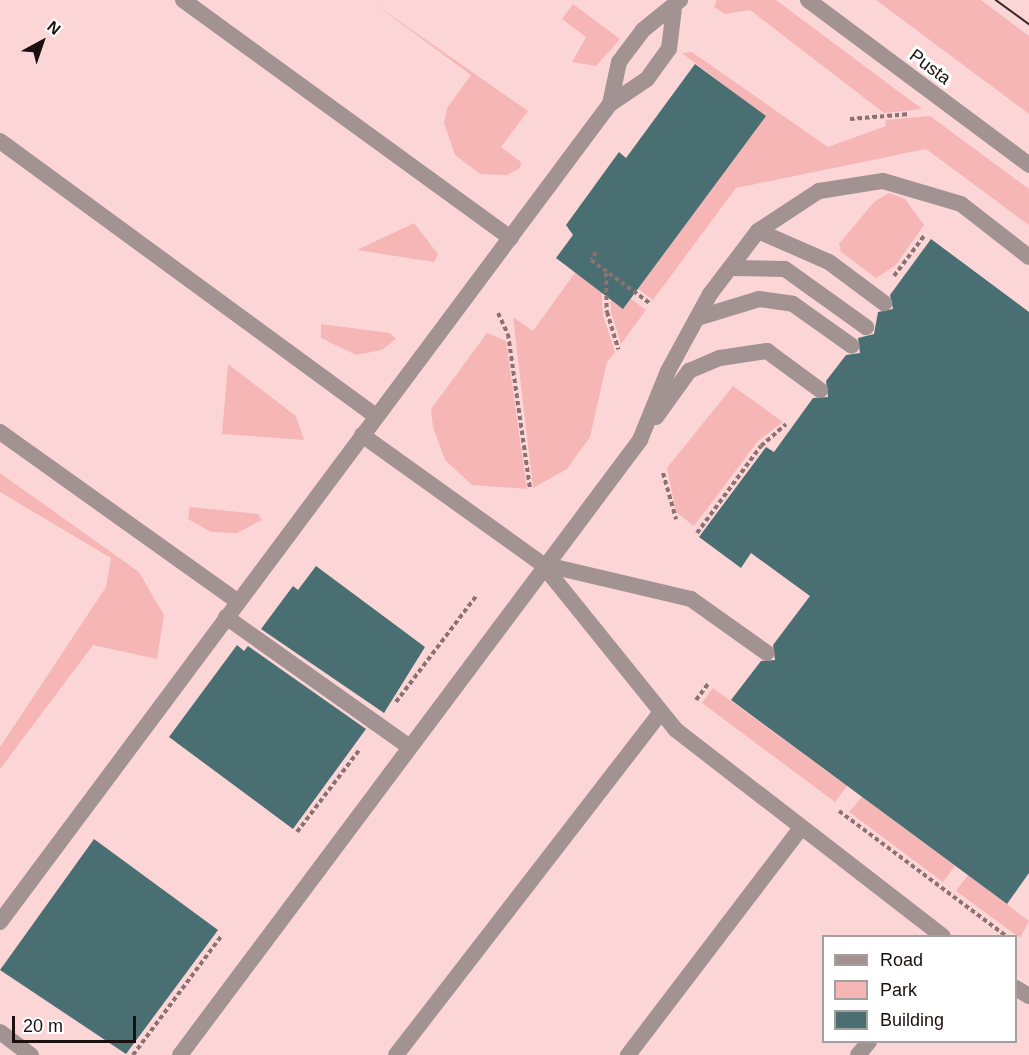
<!DOCTYPE html>
<html>
<head>
<meta charset="utf-8">
<style>
  body { margin:0 }
  #map { position:relative; width:1029px; height:1055px; overflow:hidden; background:#fcd6d6; font-family:Helvetica,sans-serif }
  div>[style] { position:absolute }
  .green>* { inset:0; background:#f6b6b6 }
  .building>* { inset:0; background:#4a6f73 }
  .path>* { height:4px; margin-top:-2px; transform-origin:0; background:repeating-linear-gradient(90deg,#8b7171 0 4.5px,transparent 0 7.5px) }
  .service>* { height:16px; margin:-8px; padding:0 8px; transform-origin:8px; border-radius:8px; background:#a29292 }
  .minor>* { height:16px; margin:-8px; padding:0 8px; transform-origin:8px; border-radius:8px; background:#a29292 }
  .tram>* { height:1.5px; margin:-0.75px; padding:0 0.75px; transform-origin:0.75px; border-radius:0.75px; background:#382828 }
  span { translate:-50% -50%; white-space:nowrap; text-align:center; line-height:1.15; -webkit-text-stroke:6px #fff; paint-order:stroke }
  .street-label { font-size:18px; color:#1c0f0f }
  .legend { position:absolute; left:822px; top:935px; width:195px; height:108px; box-sizing:border-box; background:#fff; border:2px solid #a49f9f; margin:0; padding:8px 10px; list-style:none; font-size:18px; color:#1c0f0f }
  .legend li { display:flex; align-items:center; gap:12px; height:30px }
  .legend b { width:30px; border:2px solid #a49f9f }
  .north { position:absolute; left:12px; top:12px; width:60px; height:60px; -webkit-text-stroke:4px #fff; paint-order:stroke; rotate:40deg; font-size:16px; font-weight:700; line-height:24px; text-align:center; color:#1c0f0f }
  .north::after { content:''; display:block; margin:auto; width:21px; height:27px; background:#1c0f0f; clip-path:polygon(50% 0,100% 100%,50% 72%,0 100%) }
  .scale { position:absolute; left:12px; top:1016px; width:124px; height:27px; box-sizing:border-box; border:3px solid #1c0f0f; border-top:0; padding-left:8px; font-size:18px; line-height:21px; white-space:nowrap; color:#1c0f0f; -webkit-text-stroke:4px #fff; paint-order:stroke }
</style>
</head>
<body>
<div id="map">
  <div class="green">
    <i style="clip-path:polygon(369px 0,528px 111px,501px 147px,521px 162px,520px 168px,507px 175px,480px 174px,455px 155px,444px 123px,447px 108px,471px 75px)"></i>
    <i style="clip-path:polygon(717px 0,776px 0,922px 109px,884px 113px,750px 10px,725px 14px,714px 7px)"></i>
    <i style="clip-path:polygon(876px 0,981px 0,1029px 36px,1029px 114px)"></i>
    <i style="clip-path:polygon(573px 4px,620px 39px,596px 66px,572px 62px,586px 37px,562px 19px)"></i>
    <i style="clip-path:polygon(692px 52px,828px 147px,886px 126px,885px 120px,930px 116px,1029px 189px,1029px 225px,926px 149px,736px 188px,653px 300px,638px 289px,765px 116px,682px 53px)"></i>
    <i style="clip-path:polygon(889px 193px,905px 199px,924px 225px,895px 266px,876px 278px,841px 252px,839px 244px,874px 202px)"></i>
    <i style="clip-path:polygon(414px 223px,438px 254px,434px 262px,357px 250px)"></i>
    <i style="clip-path:polygon(582px 263px,601px 277px,603px 315px,615px 352px,607px 362px,590px 437px,567px 469px,533px 488px,513px 317px,533px 331px)"></i>
    <i style="clip-path:polygon(610px 283px,646px 310px,621px 344px,611px 312px)"></i>
    <i style="clip-path:polygon(321px 324px,390px 333px,396px 339px,382px 350px,356px 355px,321px 338px)"></i>
    <i style="clip-path:polygon(487px 333px,506px 341px,527px 489px,472px 485px,445px 460px,433px 427px,431px 409px)"></i>
    <i style="clip-path:polygon(228px 364px,296px 416px,304px 440px,222px 434px)"></i>
    <i style="clip-path:polygon(733px 386px,783px 422px,758px 441px,694px 526px,676px 512px,667px 468px)"></i>
    <i style="clip-path:polygon(0 473px,139px 572px,164px 615px,157px 659px,93px 645px,0 769px,0 747px,106px 587px,111px 558px,0 492px)"></i>
    <i style="clip-path:polygon(190px 507px,258px 514px,262px 520px,237px 533px,211px 532px,188px 519px)"></i>
    <i style="clip-path:polygon(713px 688px,847px 786px,835px 802px,702px 703px)"></i>
    <i style="clip-path:polygon(862px 797px,955px 866px,943px 882px,849px 812px)"></i>
    <i style="clip-path:polygon(968px 875px,1029px 921px,1020px 938px,956px 891px)"></i>
  </div>
  <div class="building">
    <i style="clip-path:polygon(695px 64px,766px 116px,623px 309px,556px 258px,573px 235px,566px 225px,619px 152px,626px 158px)"></i>
    <i style="clip-path:polygon(931px 239px,1029px 312px,1029px 873px,1007px 904px,731px 700px,761px 661px,775px 660px,773px 645px,810px 596px,751px 553px,741px 568px,699px 537px,766px 447px,774px 452px,813px 398px,828px 397px,826px 381px,846px 355px,860px 353px,858px 338px,874px 334px,878px 312px,893px 309px,890px 295px)"></i>
    <i style="clip-path:polygon(316px 566px,425px 647px,384px 713px,261px 629px,293px 586px,298px 590px)"></i>
    <i style="clip-path:polygon(237px 645px,244px 651px,248px 646px,366px 729px,293px 829px,169px 737px)"></i>
    <i style="clip-path:polygon(94px 839px,218px 930px,126px 1054px,0 970px)"></i>
  </div>
  <div class="path">
    <i style="left:850px;top:119px;width:60px;rotate:-4.8deg"></i>
    <i style="left:596px;top:252px;width:9px;rotate:122deg"></i>
    <i style="left:591px;top:260px;width:74px;rotate:36.3deg"></i>
    <i style="left:606px;top:273px;width:39px;rotate:89deg"></i>
    <i style="left:607px;top:312px;width:39px;rotate:73deg"></i>
    <i style="left:894px;top:276px;width:50px;rotate:-53.1deg"></i>
    <i style="left:498px;top:313px;width:23px;rotate:65deg"></i>
    <i style="left:508px;top:334px;width:157px;rotate:81.9deg"></i>
    <i style="left:663px;top:473px;width:48px;rotate:74.2deg"></i>
    <i style="left:697px;top:533px;width:108px;rotate:-53.7deg"></i>
    <i style="left:761px;top:446px;width:33px;rotate:-41deg"></i>
    <i style="left:696px;top:700px;width:20px;rotate:-53deg"></i>
    <i style="left:396px;top:702px;width:134px;rotate:-52.9deg"></i>
    <i style="left:839px;top:811px;width:209px;rotate:36.8deg"></i>
    <i style="left:297px;top:832px;width:104px;rotate:-52.8deg"></i>
    <i style="left:133px;top:1055px;width:149px;rotate:-53.4deg"></i>
  </div>
  <div class="service">
    <i style="left:183px;top:0;width:405px;rotate:36deg"></i>
    <i style="left:610px;top:104px;width:43px;rotate:-77.9deg"></i>
    <i style="left:619px;top:62px;width:40px;rotate:-53deg"></i>
    <i style="left:643px;top:30px;width:48px;rotate:-39deg"></i>
    <i style="left:0;top:141px;width:466px;rotate:36.2deg"></i>
    <i style="left:758px;top:231px;width:77px;rotate:23.6deg"></i>
    <i style="left:829px;top:262px;width:69px;rotate:36.7deg"></i>
    <i style="left:730px;top:268px;width:55px;rotate:1deg"></i>
    <i style="left:785px;top:269px;width:100px;rotate:35.6deg"></i>
    <i style="left:697px;top:318px;width:65px;rotate:-17deg"></i>
    <i style="left:759px;top:299px;width:34px;rotate:8deg"></i>
    <i style="left:793px;top:304px;width:72px;rotate:35.4deg"></i>
    <i style="left:656px;top:417px;width:57px;rotate:-54.3deg"></i>
    <i style="left:689px;top:371px;width:34px;rotate:-23deg"></i>
    <i style="left:720px;top:358px;width:48px;rotate:-8.5deg"></i>
    <i style="left:767px;top:351px;width:66px;rotate:36.3deg"></i>
    <i style="left:0;top:432px;width:292px;rotate:35.5deg"></i>
    <i style="left:362px;top:435px;width:221px;rotate:35.6deg"></i>
    <i style="left:542px;top:564px;width:213px;rotate:51.1deg"></i>
    <i style="left:676px;top:730px;width:337px;rotate:37.7deg"></i>
    <i style="left:542px;top:564px;width:153px;rotate:13.2deg"></i>
    <i style="left:691px;top:599px;width:93px;rotate:35.4deg"></i>
    <i style="left:226px;top:617px;width:223px;rotate:35.3deg"></i>
    <i style="left:0;top:922px;width:1020px;rotate:-53.29deg"></i>
    <i style="left:610px;top:104px;width:45px;rotate:-34deg"></i>
    <i style="left:647px;top:79px;width:37px;rotate:-54deg"></i>
    <i style="left:669px;top:49px;width:39px;rotate:-83deg"></i>
    <i style="left:1016px;top:988px;width:15px;rotate:32deg"></i>
    <i style="left:0;top:1032px;width:39px;rotate:37deg"></i>
    <i style="left:180px;top:1055px;width:768px;rotate:-53.2deg"></i>
    <i style="left:640px;top:440px;width:74px;rotate:-67.9deg"></i>
    <i style="left:668px;top:371px;width:88px;rotate:-61.4deg"></i>
    <i style="left:710px;top:294px;width:79px;rotate:-52.7deg"></i>
    <i style="left:758px;top:231px;width:73px;rotate:-33.3deg"></i>
    <i style="left:819px;top:191px;width:65px;rotate:-8.9deg"></i>
    <i style="left:883px;top:181px;width:81px;rotate:16.4deg"></i>
    <i style="left:961px;top:204px;width:86px;rotate:37.9deg"></i>
    <i style="left:396px;top:1055px;width:432px;rotate:-52.3deg"></i>
    <i style="left:628px;top:1055px;width:284px;rotate:-52.7deg"></i>
    <i style="left:858px;top:1055px;width:17px;rotate:-50deg"></i>
  </div>
  <div class="minor">
    <i style="left:808px;top:0;width:276px;rotate:36.7deg"></i>
  </div>
  <div class="tram">
    <i style="left:996px;top:0;width:41px;rotate:36deg"></i>
  </div>
  <div class="street-label">
    <span style="left:930px;top:67px;rotate:37deg">Pusta</span>
  </div>
  <ul class="legend">
  <li><b style="height:8px;background:#a29292"></b>Road</li>
  <li><b style="height:16px;background:#f6b6b6"></b>Park</li>
  <li><b style="height:16px;background:#4a6f73"></b>Building</li>
  </ul>
  <div class="north">N</div>
  <div class="scale">20 m</div>
</div>
</body>
</html>
